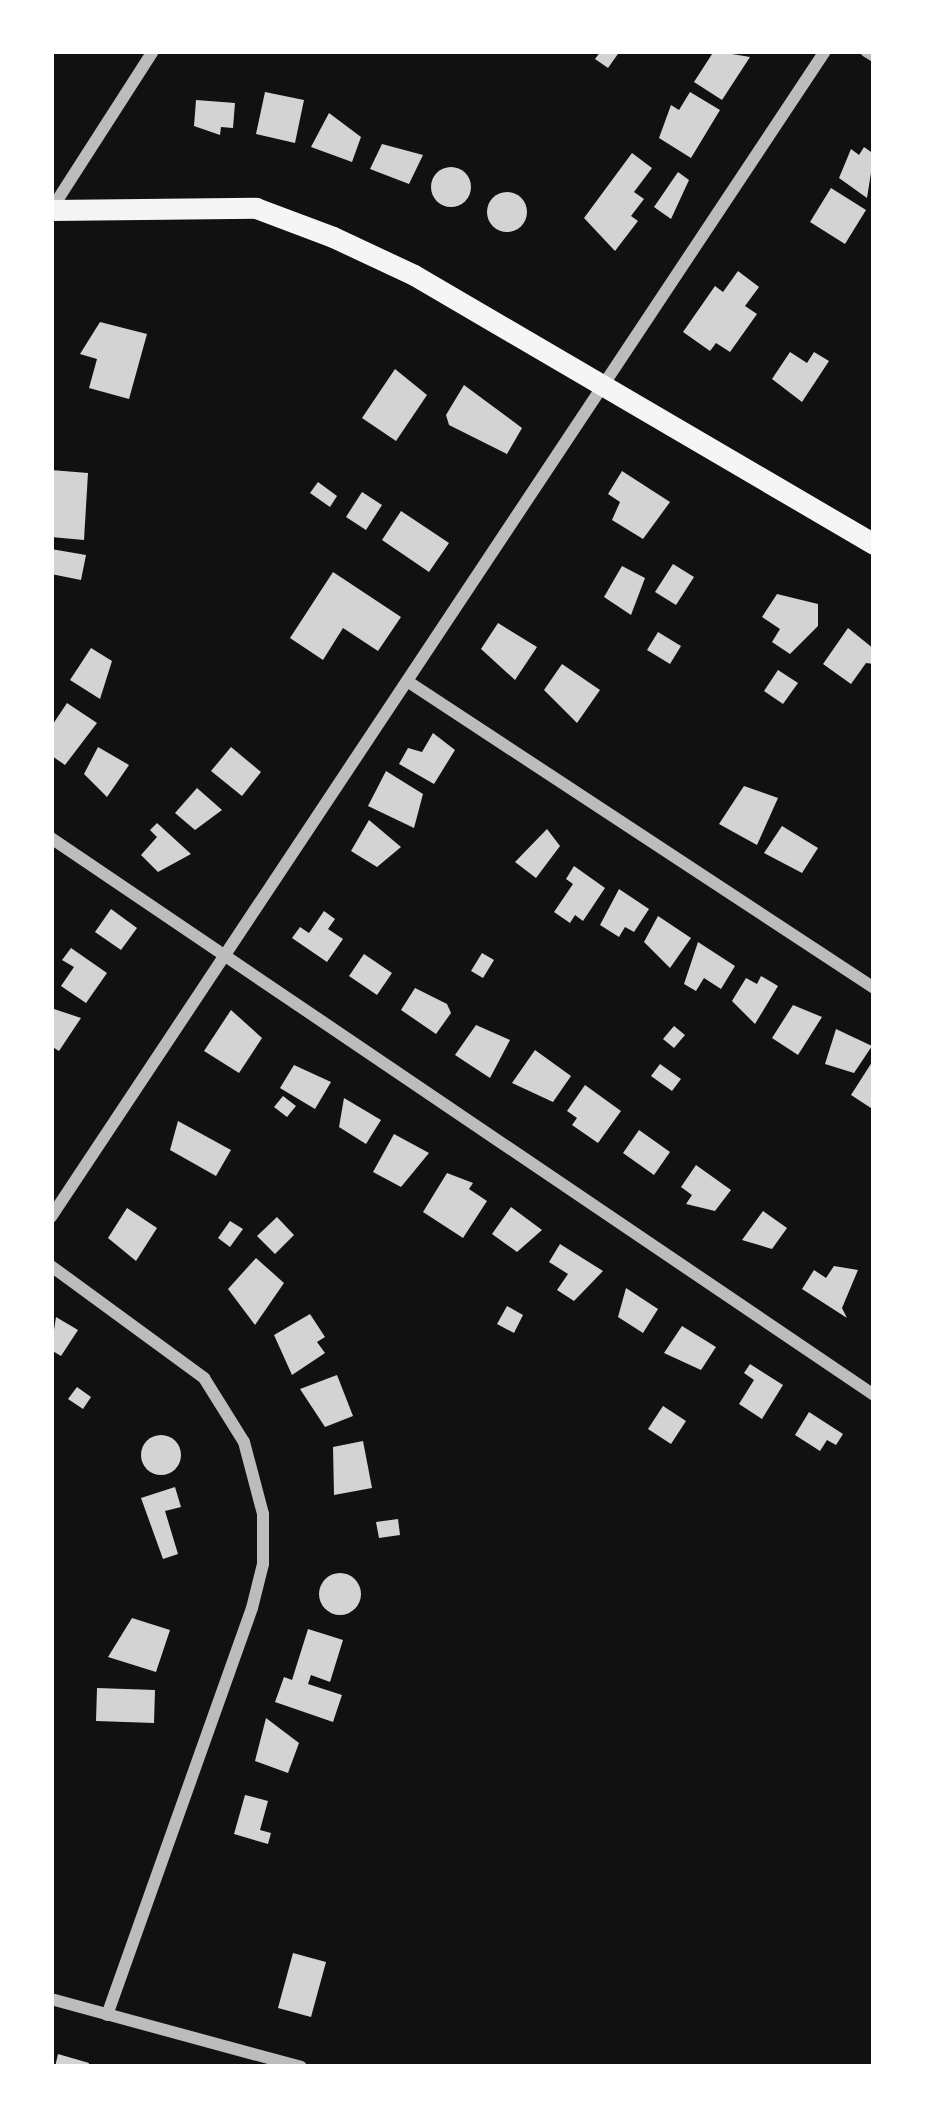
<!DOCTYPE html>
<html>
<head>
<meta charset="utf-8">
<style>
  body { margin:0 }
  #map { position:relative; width:925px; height:2118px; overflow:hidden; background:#111; font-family:Ubuntu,sans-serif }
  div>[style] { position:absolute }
  .building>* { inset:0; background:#d3d3d3 }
  .round { border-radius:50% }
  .minor>* { height:12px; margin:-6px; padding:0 6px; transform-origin:6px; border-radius:6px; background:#bcbcbc }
  .secondary>* { height:21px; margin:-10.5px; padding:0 10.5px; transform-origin:10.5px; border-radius:10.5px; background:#f5f5f5 }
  span { translate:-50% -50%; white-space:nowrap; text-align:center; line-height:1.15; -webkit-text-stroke:12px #fff; paint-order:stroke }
  .frame { position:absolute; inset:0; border:54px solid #fff; pointer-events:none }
</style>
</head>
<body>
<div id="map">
  <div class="building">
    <i style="clip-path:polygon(601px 51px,620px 51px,608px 68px,595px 59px)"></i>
    <i style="clip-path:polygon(714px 51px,750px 57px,722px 100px,694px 82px)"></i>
    <i style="clip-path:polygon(265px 92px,304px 100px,295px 143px,256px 134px)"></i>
    <i style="clip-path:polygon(690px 92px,720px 110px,691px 158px,659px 138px,671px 105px,679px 110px)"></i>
    <i style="clip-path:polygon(196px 100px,235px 103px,233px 128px,221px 127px,220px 135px,194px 126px)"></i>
    <i style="clip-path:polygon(329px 113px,361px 137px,352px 162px,311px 147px)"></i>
    <i style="clip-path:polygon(382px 144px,423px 155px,409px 184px,370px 169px)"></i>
    <i style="clip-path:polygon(864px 147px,874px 154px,867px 198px,839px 178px,851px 149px,859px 155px)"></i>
    <i style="clip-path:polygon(632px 153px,652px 168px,634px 192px,644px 199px,631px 216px,638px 221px,615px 251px,584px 218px)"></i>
    <i class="round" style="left:431px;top:167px;width:40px;height:40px"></i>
    <i style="clip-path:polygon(678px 172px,689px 180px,671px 219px,654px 207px)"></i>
    <i style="clip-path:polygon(831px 188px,866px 210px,845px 244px,810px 222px)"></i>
    <i class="round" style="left:487px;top:192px;width:40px;height:40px"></i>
    <i style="clip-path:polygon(738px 271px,759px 287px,745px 306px,757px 314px,730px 352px,716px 343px,710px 351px,683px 332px,715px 286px,723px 292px)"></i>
    <i style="clip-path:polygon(100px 322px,147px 334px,129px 399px,89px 388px,97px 359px,80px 354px)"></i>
    <i style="clip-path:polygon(790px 352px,807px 363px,814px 352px,829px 361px,802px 402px,772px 379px)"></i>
    <i style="clip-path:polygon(395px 369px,427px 395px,396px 441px,362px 418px)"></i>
    <i style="clip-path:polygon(464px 385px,522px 428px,507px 454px,449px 425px,446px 415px)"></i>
    <i style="clip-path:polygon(51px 470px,88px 473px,84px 540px,51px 537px)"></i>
    <i style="clip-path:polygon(622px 471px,670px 502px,643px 539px,612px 520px,620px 502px,608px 494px)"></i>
    <i style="clip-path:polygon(318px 482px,337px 496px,330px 507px,310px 493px)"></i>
    <i style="clip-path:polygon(362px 492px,382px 505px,366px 530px,346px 517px)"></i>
    <i style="clip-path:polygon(401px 511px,449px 543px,429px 572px,382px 540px)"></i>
    <i style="clip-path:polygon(51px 549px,86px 555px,81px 580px,51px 574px)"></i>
    <i style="clip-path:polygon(673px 564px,694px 577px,676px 605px,655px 592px)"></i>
    <i style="clip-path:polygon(622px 566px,645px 578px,631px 615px,604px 597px)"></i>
    <i style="clip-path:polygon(333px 572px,401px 617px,378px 651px,343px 628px,323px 660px,290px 638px)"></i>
    <i style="clip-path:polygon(777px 594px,818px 604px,818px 626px,790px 654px,772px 642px,780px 629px,762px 617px)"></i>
    <i style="clip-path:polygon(498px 623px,537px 647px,515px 680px,481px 649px)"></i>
    <i style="clip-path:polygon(848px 628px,874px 649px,874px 664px,866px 663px,851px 684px,823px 664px)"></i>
    <i style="clip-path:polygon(658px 632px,681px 646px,670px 664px,647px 650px)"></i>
    <i style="clip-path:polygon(91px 648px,112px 661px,100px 699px,70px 680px)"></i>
    <i style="clip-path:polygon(562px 664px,600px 690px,577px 723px,544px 690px)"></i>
    <i style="clip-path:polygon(778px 670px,798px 683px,783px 704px,764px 691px)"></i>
    <i style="clip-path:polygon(67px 703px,97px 723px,65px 765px,52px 756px,51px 727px)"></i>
    <i style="clip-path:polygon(433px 733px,455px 750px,434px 784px,399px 764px,408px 748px,422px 752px)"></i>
    <i style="clip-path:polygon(98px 747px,129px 765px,107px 797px,84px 774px)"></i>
    <i style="clip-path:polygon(231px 747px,261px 772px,242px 796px,211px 771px)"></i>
    <i style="clip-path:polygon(386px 771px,423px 794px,414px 828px,368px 806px)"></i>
    <i style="clip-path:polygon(744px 786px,778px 798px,757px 845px,719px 824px)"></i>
    <i style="clip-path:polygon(197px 788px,222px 810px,195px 830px,175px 813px)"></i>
    <i style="clip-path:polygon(369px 820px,401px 847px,377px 867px,351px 851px)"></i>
    <i style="clip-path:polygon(157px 823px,191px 854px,158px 872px,141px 855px,157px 837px,150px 830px)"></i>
    <i style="clip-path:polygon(782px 826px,818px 848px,802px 873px,764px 853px)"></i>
    <i style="clip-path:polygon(547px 829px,560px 846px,536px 878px,515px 862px)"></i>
    <i style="clip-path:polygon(574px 866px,605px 888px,583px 921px,575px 915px,570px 923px,554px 912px,573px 884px,566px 879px)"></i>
    <i style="clip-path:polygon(619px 889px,649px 909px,634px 932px,625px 927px,619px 937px,600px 925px)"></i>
    <i style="clip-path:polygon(111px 909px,137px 928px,121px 950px,95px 932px)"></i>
    <i style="clip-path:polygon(324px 911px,335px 919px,328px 929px,343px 939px,327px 962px,292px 938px,300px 927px,309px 933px)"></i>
    <i style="clip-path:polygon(658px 916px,691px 938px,670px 968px,644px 942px)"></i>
    <i style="clip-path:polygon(698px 942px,735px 966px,721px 989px,704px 978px,696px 991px,684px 984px)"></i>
    <i style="clip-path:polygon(71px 948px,107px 973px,86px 1003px,61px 986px,74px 967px,62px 960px)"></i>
    <i style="clip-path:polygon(482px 953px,494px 960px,483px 978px,471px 971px)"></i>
    <i style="clip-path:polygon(364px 954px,392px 973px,377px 995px,349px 976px)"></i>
    <i style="clip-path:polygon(761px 976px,778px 986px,755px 1024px,732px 1001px,746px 978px,757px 984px)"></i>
    <i style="clip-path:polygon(415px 988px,447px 1004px,451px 1013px,436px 1034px,401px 1010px)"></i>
    <i style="clip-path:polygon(793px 1005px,822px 1017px,798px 1055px,772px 1038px)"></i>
    <i style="clip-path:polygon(51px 1008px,81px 1018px,59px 1051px,51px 1046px)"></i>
    <i style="clip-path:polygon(231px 1010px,262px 1038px,239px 1073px,204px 1051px)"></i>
    <i style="clip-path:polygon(476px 1025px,510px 1040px,490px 1078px,455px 1055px)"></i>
    <i style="clip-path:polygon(674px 1026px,685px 1035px,674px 1048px,663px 1039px)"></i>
    <i style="clip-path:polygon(836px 1029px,872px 1046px,854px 1073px,825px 1064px)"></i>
    <i style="clip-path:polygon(535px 1050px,571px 1076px,553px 1102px,512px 1083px)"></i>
    <i style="clip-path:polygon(874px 1059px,874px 1110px,851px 1095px)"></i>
    <i style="clip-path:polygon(660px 1064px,681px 1079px,672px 1091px,651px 1076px)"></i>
    <i style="clip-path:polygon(294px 1065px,331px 1082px,315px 1109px,280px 1088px)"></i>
    <i style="clip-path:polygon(585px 1085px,621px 1111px,598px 1143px,572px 1125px,577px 1118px,567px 1111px)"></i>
    <i style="clip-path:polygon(283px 1096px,296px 1106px,287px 1117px,274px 1107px)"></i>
    <i style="clip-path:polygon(344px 1098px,381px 1120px,366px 1144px,339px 1127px)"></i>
    <i style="clip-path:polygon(178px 1121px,231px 1150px,216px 1176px,170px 1150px)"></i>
    <i style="clip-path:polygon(639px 1130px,670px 1152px,654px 1175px,623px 1153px)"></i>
    <i style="clip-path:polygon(394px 1134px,429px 1153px,401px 1187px,373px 1172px)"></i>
    <i style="clip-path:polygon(696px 1165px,731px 1190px,715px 1211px,686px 1204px,692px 1195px,681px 1187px)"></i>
    <i style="clip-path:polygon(447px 1173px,473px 1183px,469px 1189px,487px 1201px,463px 1238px,423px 1212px)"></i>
    <i style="clip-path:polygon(511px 1207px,542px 1230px,517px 1252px,492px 1234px)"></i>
    <i style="clip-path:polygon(127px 1208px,157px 1228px,136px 1261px,108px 1238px)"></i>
    <i style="clip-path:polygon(763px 1211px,787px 1228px,772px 1249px,742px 1240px)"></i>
    <i style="clip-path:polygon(277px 1217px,294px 1235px,275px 1254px,257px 1236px)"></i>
    <i style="clip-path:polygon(230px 1221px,243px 1229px,230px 1247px,218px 1238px)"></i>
    <i style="clip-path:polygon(560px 1244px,603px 1271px,574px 1301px,557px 1290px,568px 1274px,549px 1262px)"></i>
    <i style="clip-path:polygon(256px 1258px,284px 1283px,255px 1325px,228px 1289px)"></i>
    <i style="clip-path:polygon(834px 1266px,858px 1270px,842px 1308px,847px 1318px,802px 1289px,814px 1270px,826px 1278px)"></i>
    <i style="clip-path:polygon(626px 1288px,658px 1309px,643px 1333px,618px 1317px)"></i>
    <i style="clip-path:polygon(507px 1306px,523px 1315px,514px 1333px,497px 1324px)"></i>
    <i style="clip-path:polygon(310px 1314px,325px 1337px,317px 1342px,325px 1353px,292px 1375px,274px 1335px)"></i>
    <i style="clip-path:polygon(56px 1317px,78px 1330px,61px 1356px,51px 1350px)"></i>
    <i style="clip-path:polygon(682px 1326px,716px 1347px,701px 1370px,664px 1353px)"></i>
    <i style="clip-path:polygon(750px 1364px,783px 1385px,762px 1419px,739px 1404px,754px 1380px,744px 1373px)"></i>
    <i style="clip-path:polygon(337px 1375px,353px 1416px,325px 1427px,300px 1389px)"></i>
    <i style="clip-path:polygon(77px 1387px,91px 1397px,83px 1409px,68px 1399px)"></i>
    <i style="clip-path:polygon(663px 1406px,686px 1421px,671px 1444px,648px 1429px)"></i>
    <i style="clip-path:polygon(809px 1412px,843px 1434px,836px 1445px,827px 1440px,820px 1451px,795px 1435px)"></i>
    <i class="round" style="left:141px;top:1435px;width:40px;height:40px"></i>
    <i style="clip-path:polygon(363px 1441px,372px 1488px,334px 1495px,333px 1447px)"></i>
    <i style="clip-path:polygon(175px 1487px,181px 1507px,165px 1511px,178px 1554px,163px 1559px,141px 1498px)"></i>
    <i style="clip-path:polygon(398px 1519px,400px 1535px,379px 1538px,376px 1522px)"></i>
    <i class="round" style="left:319px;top:1573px;width:42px;height:42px"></i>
    <i style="clip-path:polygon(132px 1618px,170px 1630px,156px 1672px,108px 1657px)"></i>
    <i style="clip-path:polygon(308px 1629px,343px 1640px,330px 1682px,311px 1675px,308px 1684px,342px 1695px,333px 1722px,275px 1702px,284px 1677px,292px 1680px)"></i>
    <i style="clip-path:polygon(97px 1688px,155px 1690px,154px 1723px,96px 1721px)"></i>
    <i style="clip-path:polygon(266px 1718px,299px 1743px,288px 1773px,255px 1761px)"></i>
    <i style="clip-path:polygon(245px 1795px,268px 1801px,260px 1830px,271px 1833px,268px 1844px,234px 1834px)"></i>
    <i style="clip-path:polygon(293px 1953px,326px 1962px,311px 2017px,278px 2008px)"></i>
    <i style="clip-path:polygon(58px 2054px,89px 2063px,88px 2067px,55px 2067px)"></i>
  </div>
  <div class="minor">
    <i style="left:866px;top:51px;width:9px;rotate:32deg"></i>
    <i style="left:51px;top:210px;width:189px;rotate:-57.3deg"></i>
    <i style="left:407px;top:681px;width:559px;rotate:33.32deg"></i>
    <i style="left:51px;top:838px;width:994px;rotate:34.09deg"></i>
    <i style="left:51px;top:1217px;width:1400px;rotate:-56.42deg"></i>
    <i style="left:51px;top:1266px;width:190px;rotate:36.2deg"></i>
    <i style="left:204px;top:1378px;width:75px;rotate:58deg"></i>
    <i style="left:244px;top:1442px;width:74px;rotate:75.2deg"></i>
    <i style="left:263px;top:1514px;width:50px;rotate:90deg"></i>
    <i style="left:263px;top:1564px;width:45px;rotate:104deg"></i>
    <i style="left:252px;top:1608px;width:432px;rotate:109.6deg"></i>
    <i style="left:51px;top:1999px;width:259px;rotate:15.2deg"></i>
  </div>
  <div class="secondary">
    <i style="left:51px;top:210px;width:205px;rotate:-0.6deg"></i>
    <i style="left:256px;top:208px;width:82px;rotate:20.6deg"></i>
    <i style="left:333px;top:237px;width:89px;rotate:25.1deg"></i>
    <i style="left:414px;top:275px;width:533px;rotate:30.32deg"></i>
  </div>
  <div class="frame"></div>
</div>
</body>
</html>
